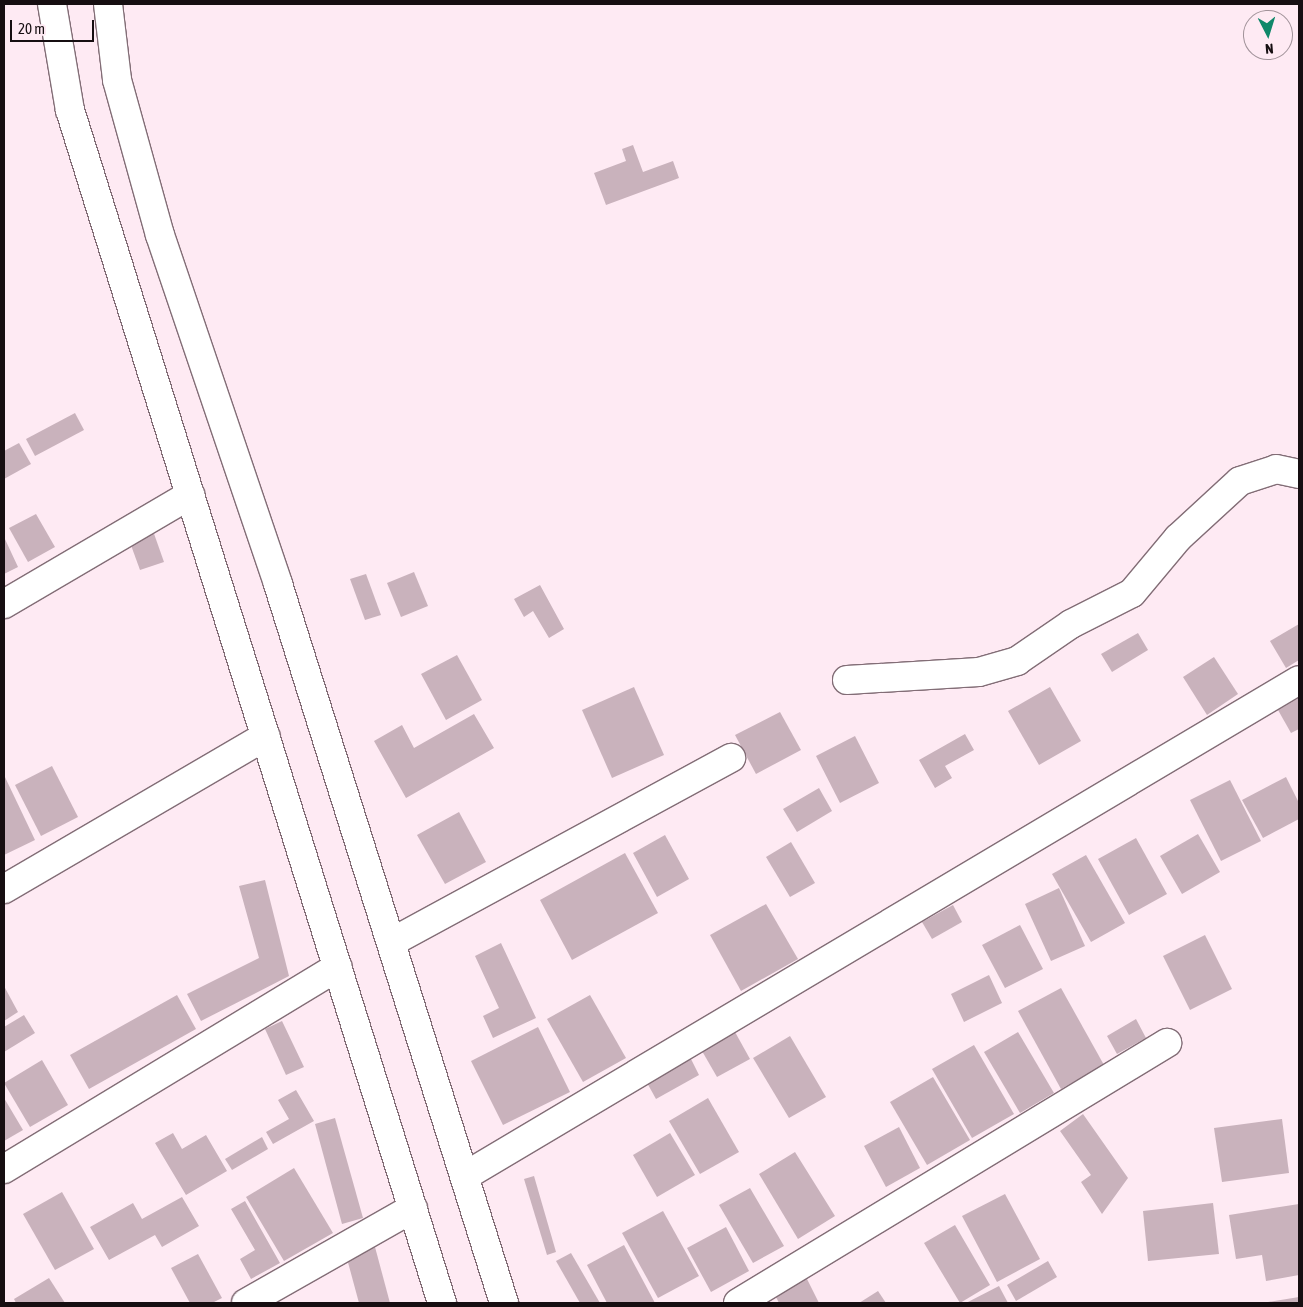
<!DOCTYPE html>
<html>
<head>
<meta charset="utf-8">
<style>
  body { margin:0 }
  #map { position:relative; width:1303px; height:1307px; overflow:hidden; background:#feeaf3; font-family:"Asap Condensed",sans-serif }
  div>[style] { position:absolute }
  .building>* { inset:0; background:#c9b2bc }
  .roads { filter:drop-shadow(1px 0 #826d76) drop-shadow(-1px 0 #826d76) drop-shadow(0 1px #826d76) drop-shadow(0 -1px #826d76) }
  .street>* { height:28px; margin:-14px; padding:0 14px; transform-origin:14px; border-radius:14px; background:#fff }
  .secondary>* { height:28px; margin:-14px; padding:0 14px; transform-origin:14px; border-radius:14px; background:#fff }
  span { translate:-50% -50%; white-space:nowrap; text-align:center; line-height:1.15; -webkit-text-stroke:5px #feeaf3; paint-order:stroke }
  .frame { position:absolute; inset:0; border:5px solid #160e11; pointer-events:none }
  .north { position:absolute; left:1243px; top:10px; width:50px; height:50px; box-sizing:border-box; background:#feeaf3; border:1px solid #a19299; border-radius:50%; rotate:175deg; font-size:14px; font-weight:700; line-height:20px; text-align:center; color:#160e11 }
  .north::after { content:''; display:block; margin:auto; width:18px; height:22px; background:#0f886a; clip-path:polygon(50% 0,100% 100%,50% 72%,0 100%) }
  .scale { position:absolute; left:10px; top:20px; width:84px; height:22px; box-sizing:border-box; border:2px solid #160e11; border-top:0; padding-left:6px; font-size:15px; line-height:18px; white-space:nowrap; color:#160e11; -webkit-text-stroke:4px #feeaf3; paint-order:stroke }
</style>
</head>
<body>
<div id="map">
  <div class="building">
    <i style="clip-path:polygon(633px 145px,643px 172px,673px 161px,679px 178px,606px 205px,594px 173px,626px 161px,622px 149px)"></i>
    <i style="clip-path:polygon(75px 413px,84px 430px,35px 456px,26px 439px)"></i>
    <i style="clip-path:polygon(19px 443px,31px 464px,4px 479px,4px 451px)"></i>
    <i style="clip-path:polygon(36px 514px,55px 547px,28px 562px,9px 528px)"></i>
    <i style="clip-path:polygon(152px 528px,164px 562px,140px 570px,128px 537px)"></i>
    <i style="clip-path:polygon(4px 537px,18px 567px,4px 574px)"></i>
    <i style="clip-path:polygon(414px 572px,428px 606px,401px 617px,387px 583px)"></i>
    <i style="clip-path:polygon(366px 574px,381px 615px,365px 620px,350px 579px)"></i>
    <i style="clip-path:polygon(540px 585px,564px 629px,549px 638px,533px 611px,524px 617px,514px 599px)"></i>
    <i style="clip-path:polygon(1299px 624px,1299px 660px,1286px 668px,1270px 641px)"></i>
    <i style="clip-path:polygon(1138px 633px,1148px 650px,1112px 672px,1101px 654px)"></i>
    <i style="clip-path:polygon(457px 655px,482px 700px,446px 720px,421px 674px)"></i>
    <i style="clip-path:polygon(1214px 657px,1238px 694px,1207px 715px,1183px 677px)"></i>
    <i style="clip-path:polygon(634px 687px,664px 755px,612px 778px,582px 710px)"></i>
    <i style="clip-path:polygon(1050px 687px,1081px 741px,1039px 765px,1008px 711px)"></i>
    <i style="clip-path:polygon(1299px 698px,1299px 729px,1291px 733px,1278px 710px)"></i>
    <i style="clip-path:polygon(780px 712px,801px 750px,756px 774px,735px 735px)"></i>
    <i style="clip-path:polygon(474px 714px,494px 748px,406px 798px,374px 741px,402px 725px,414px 748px)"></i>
    <i style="clip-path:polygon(965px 734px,974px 750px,945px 766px,952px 778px,935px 788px,919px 760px)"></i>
    <i style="clip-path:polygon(855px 736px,879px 783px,840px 803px,816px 756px)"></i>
    <i style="clip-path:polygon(52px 766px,78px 817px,41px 836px,15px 785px)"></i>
    <i style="clip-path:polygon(4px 775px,35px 840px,4px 855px)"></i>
    <i style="clip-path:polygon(1286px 777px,1299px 803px,1299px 819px,1263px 838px,1242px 800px)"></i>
    <i style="clip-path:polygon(1230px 780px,1261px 841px,1221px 861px,1190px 800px)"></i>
    <i style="clip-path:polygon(819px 788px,832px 811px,797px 832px,783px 809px)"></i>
    <i style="clip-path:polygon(459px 812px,486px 862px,445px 884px,417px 835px)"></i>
    <i style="clip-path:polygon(1198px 834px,1220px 872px,1182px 894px,1160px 856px)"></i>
    <i style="clip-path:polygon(665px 835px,689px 879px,657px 897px,633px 853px)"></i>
    <i style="clip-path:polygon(1136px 838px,1167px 894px,1129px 915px,1098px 859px)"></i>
    <i style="clip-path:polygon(791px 842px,815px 883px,790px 897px,766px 857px)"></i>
    <i style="clip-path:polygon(625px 853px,658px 913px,572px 960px,540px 900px)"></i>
    <i style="clip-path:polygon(1086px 855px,1125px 923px,1091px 942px,1052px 874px)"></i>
    <i style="clip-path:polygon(265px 880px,289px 976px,201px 1021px,187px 994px,259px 958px,239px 886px)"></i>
    <i style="clip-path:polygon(1059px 888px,1085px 946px,1051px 961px,1025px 904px)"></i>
    <i style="clip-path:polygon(766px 904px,798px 959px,741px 991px,710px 935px)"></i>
    <i style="clip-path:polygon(953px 905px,962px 922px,932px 939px,922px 922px)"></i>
    <i style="clip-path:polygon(1020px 925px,1043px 969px,1005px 988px,982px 945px)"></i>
    <i style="clip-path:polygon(1205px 935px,1232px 989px,1190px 1010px,1163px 956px)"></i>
    <i style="clip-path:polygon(501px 943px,536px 1018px,493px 1038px,483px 1016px,499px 1008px,475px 956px)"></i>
    <i style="clip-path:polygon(989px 975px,1002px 1003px,964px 1022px,951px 994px)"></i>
    <i style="clip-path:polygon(4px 986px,18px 1012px,4px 1021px)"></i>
    <i style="clip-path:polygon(1061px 988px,1104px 1065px,1061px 1089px,1018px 1011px)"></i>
    <i style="clip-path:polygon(177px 995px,196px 1029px,89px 1089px,70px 1055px)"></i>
    <i style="clip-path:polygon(590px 995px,626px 1058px,583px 1082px,547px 1019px)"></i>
    <i style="clip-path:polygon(24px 1015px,35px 1033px,4px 1052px,4px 1027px)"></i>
    <i style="clip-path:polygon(1136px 1019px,1146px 1038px,1117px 1054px,1107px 1036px)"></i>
    <i style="clip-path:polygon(282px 1021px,304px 1067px,286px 1075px,265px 1029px)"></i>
    <i style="clip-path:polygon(538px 1027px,570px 1092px,503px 1125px,471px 1061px)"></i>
    <i style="clip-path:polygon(735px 1032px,750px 1059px,717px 1077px,702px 1051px)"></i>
    <i style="clip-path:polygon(1018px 1032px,1054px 1093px,1020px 1113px,984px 1052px)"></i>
    <i style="clip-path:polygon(790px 1036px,826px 1097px,789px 1118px,753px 1058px)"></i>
    <i style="clip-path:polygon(974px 1045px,1014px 1114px,972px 1138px,932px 1069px)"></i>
    <i style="clip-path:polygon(690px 1057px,699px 1075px,656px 1099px,646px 1081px)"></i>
    <i style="clip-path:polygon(42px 1060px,68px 1105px,30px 1127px,4px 1083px)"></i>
    <i style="clip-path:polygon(933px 1077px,970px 1140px,927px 1165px,890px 1102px)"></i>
    <i style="clip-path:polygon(296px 1090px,314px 1121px,273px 1144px,266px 1132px,289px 1119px,278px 1100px)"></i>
    <i style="clip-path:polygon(4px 1098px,23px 1130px,4px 1141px)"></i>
    <i style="clip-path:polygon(708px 1098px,739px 1152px,700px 1174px,669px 1121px)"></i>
    <i style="clip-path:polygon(1083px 1114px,1128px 1178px,1102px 1214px,1081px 1182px,1091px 1175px,1060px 1131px)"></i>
    <i style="clip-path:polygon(335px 1118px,363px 1218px,342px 1224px,315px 1124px)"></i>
    <i style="clip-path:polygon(1282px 1119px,1289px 1173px,1222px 1182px,1214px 1128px)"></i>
    <i style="clip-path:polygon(899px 1127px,920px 1168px,886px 1187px,864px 1146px)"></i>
    <i style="clip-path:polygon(173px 1133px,182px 1149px,206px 1135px,227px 1171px,186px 1195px,155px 1143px)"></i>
    <i style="clip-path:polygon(670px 1133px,695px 1175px,657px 1197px,633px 1155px)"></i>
    <i style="clip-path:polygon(262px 1137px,268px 1149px,232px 1170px,225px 1159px)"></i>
    <i style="clip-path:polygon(795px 1152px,835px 1216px,798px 1239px,759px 1174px)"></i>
    <i style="clip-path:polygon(294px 1168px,333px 1233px,284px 1261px,246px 1197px)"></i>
    <i style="clip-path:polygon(534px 1176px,556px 1252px,547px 1255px,524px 1179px)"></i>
    <i style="clip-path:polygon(750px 1188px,784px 1246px,753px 1263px,719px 1205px)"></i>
    <i style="clip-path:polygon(62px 1192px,94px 1249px,55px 1270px,23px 1214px)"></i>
    <i style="clip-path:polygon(1005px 1194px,1040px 1259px,997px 1282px,962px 1216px)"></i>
    <i style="clip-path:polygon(182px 1197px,199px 1226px,162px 1247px,155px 1235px,109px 1260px,90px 1227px,133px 1203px,142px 1219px)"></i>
    <i style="clip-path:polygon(245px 1201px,280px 1263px,251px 1279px,240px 1259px,255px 1250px,231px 1209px)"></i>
    <i style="clip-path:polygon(1213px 1203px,1219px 1254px,1148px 1261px,1143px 1211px)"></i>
    <i style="clip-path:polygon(1299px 1204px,1299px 1275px,1266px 1281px,1262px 1255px,1236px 1259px,1229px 1215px)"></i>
    <i style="clip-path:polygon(663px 1211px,699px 1276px,658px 1298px,622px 1233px)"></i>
    <i style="clip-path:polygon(955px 1225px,990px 1285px,960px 1303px,924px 1243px)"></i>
    <i style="clip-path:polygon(726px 1227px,749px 1271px,711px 1292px,687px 1248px)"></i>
    <i style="clip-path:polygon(624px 1245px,655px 1303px,607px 1303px,587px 1265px)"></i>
    <i style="clip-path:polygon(375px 1247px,390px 1303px,359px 1303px,346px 1255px)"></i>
    <i style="clip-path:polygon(571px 1253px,600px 1303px,580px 1303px,556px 1261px)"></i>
    <i style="clip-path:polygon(198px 1254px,222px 1298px,212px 1303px,190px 1303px,171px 1268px)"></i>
    <i style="clip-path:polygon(1048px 1261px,1057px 1277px,1016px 1301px,1007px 1285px)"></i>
    <i style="clip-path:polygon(806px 1277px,819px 1303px,779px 1303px,774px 1293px)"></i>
    <i style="clip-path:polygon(49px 1278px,65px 1303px,16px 1303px,14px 1299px)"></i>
    <i style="clip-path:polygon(999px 1286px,1008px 1303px,966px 1303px)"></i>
    <i style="clip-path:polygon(878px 1291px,886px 1303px,859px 1303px)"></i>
    <i style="clip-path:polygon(1299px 1297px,1299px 1303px,1268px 1303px,1268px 1302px)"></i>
  </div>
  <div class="roads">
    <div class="street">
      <i style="left:4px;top:604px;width:216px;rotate:-30.4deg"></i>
      <i style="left:4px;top:889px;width:303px;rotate:-30.3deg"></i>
      <i style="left:392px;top:942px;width:386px;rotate:-28.5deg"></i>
      <i style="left:4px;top:1169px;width:390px;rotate:-31.2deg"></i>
      <i style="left:465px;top:1176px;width:970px;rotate:-30.74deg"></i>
      <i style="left:246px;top:1303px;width:192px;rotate:-29.6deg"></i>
      <i style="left:738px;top:1303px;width:502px;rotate:-31.22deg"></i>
    </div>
    <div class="secondary">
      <i style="left:52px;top:4px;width:108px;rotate:80.4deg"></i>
      <i style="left:70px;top:110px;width:1250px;rotate:72.68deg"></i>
      <i style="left:108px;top:4px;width:77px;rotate:83.2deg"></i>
      <i style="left:117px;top:80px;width:161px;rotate:74.5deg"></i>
      <i style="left:160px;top:235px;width:368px;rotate:71.3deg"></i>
      <i style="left:278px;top:584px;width:754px;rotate:72.55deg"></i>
      <i style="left:847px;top:680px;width:132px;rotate:-3.5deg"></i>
      <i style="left:979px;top:672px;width:40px;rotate:-16deg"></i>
      <i style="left:1017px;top:661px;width:65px;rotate:-34.4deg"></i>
      <i style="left:1071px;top:624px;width:68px;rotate:-26.9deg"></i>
      <i style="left:1132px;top:593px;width:72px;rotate:-50.1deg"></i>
      <i style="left:1178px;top:538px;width:84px;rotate:-42.6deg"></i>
      <i style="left:1240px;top:481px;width:38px;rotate:-18deg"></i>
      <i style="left:1276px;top:469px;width:24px;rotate:12deg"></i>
    </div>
  </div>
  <div class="frame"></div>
  <div class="north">N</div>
  <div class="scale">20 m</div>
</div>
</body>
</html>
